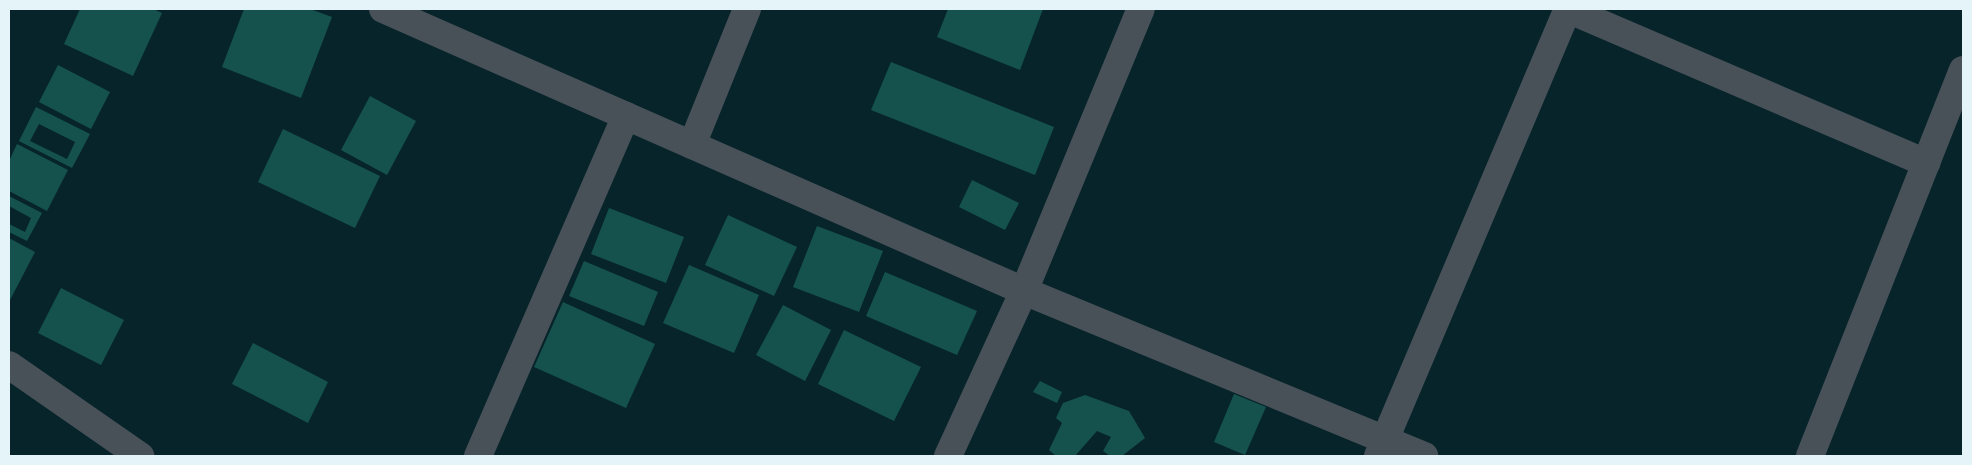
<!DOCTYPE html>
<html>
<head>
<meta charset="utf-8">
<style>
  body { margin:0 }
  #map { position:relative; width:1972px; height:465px; overflow:hidden; background:#07242b; font-family:Jost,sans-serif }
  div>[style] { position:absolute }
  .building>* { inset:0; background:#15524e }
  .minor>* { height:28px; margin:-14px; padding:0 14px; transform-origin:14px; border-radius:14px; background:#485158 }
  span { translate:-50% -50%; white-space:nowrap; text-align:center; line-height:1.15; -webkit-text-stroke:4px #07242b; paint-order:stroke }
  .frame { position:absolute; inset:0; border:10px solid #e4f4f9; pointer-events:none }
</style>
</head>
<body>
<div id="map">
  <div class="building">
    <i style="clip-path:polygon(80px 9px,153px 9px,162px 13px,133px 76px,64px 44px)"></i>
    <i style="clip-path:polygon(244px 9px,310px 9px,332px 17px,301px 98px,222px 67px)"></i>
    <i style="clip-path:polygon(948px 9px,1043px 9px,1020px 70px,937px 37px)"></i>
    <i style="clip-path:polygon(891px 62px,1054px 127px,1035px 175px,871px 110px)"></i>
    <i style="clip-path:polygon(58px 65px,110px 92px,91px 129px,39px 102px)"></i>
    <i style="clip-path:polygon(370px 96px,416px 121px,387px 175px,341px 150px)"></i>
    <i style="clip-path:polygon(evenodd,36px 107px,90px 134px,72px 168px,19px 141px,36px 107px,39px 124px,75px 142px,67px 159px,30px 141px,39px 124px)"></i>
    <i style="clip-path:polygon(283px 129px,380px 176px,355px 228px,258px 182px)"></i>
    <i style="clip-path:polygon(17px 144px,68px 170px,47px 211px,9px 191px,9px 161px)"></i>
    <i style="clip-path:polygon(972px 180px,1019px 203px,1005px 230px,959px 207px)"></i>
    <i style="clip-path:polygon(9px 196px,42px 213px,27px 241px,9px 232px,9px 224px,25px 232px,31px 218px,9px 206px)"></i>
    <i style="clip-path:polygon(609px 208px,684px 237px,666px 283px,591px 254px)"></i>
    <i style="clip-path:polygon(728px 215px,797px 247px,774px 296px,705px 265px)"></i>
    <i style="clip-path:polygon(817px 226px,883px 251px,859px 312px,793px 287px)"></i>
    <i style="clip-path:polygon(9px 238px,35px 252px,9px 302px)"></i>
    <i style="clip-path:polygon(584px 261px,658px 292px,644px 326px,569px 296px)"></i>
    <i style="clip-path:polygon(689px 265px,759px 295px,734px 353px,663px 323px)"></i>
    <i style="clip-path:polygon(885px 272px,977px 311px,957px 355px,866px 316px)"></i>
    <i style="clip-path:polygon(61px 288px,124px 320px,101px 365px,38px 333px)"></i>
    <i style="clip-path:polygon(563px 302px,655px 344px,626px 408px,534px 367px)"></i>
    <i style="clip-path:polygon(783px 305px,831px 330px,805px 381px,756px 355px)"></i>
    <i style="clip-path:polygon(844px 330px,921px 367px,894px 421px,818px 384px)"></i>
    <i style="clip-path:polygon(253px 343px,328px 382px,308px 423px,232px 384px)"></i>
    <i style="clip-path:polygon(1040px 381px,1062px 392px,1057px 403px,1033px 392px)"></i>
    <i style="clip-path:polygon(1234px 394px,1266px 407px,1245px 455px,1214px 442px)"></i>
    <i style="clip-path:polygon(1085px 395px,1129px 411px,1145px 438px,1122px 456px,1110px 456px,1103px 451px,1111px 437px,1097px 431px,1075px 456px,1056px 456px,1049px 450px,1062px 423px,1056px 418px,1063px 403px)"></i>
  </div>
  <div class="minor">
    <i style="left:383px;top:9px;width:700px;rotate:23.75deg"></i>
    <i style="left:1024px;top:291px;width:433px;rotate:22.4deg"></i>
    <i style="left:1567px;top:9px;width:391px;rotate:23.2deg"></i>
    <i style="left:692px;top:145px;width:147px;rotate:-68deg"></i>
    <i style="left:9px;top:365px;width:160px;rotate:34.8deg"></i>
    <i style="left:478px;top:456px;width:371px;rotate:-66.5deg"></i>
    <i style="left:948px;top:456px;width:182px;rotate:-65.3deg"></i>
    <i style="left:1024px;top:291px;width:305px;rotate:-67.5deg"></i>
    <i style="left:1378px;top:456px;width:486px;rotate:-67deg"></i>
    <i style="left:1810px;top:456px;width:415px;rotate:-68.4deg"></i>
  </div>
  <div class="frame"></div>
</div>
</body>
</html>
